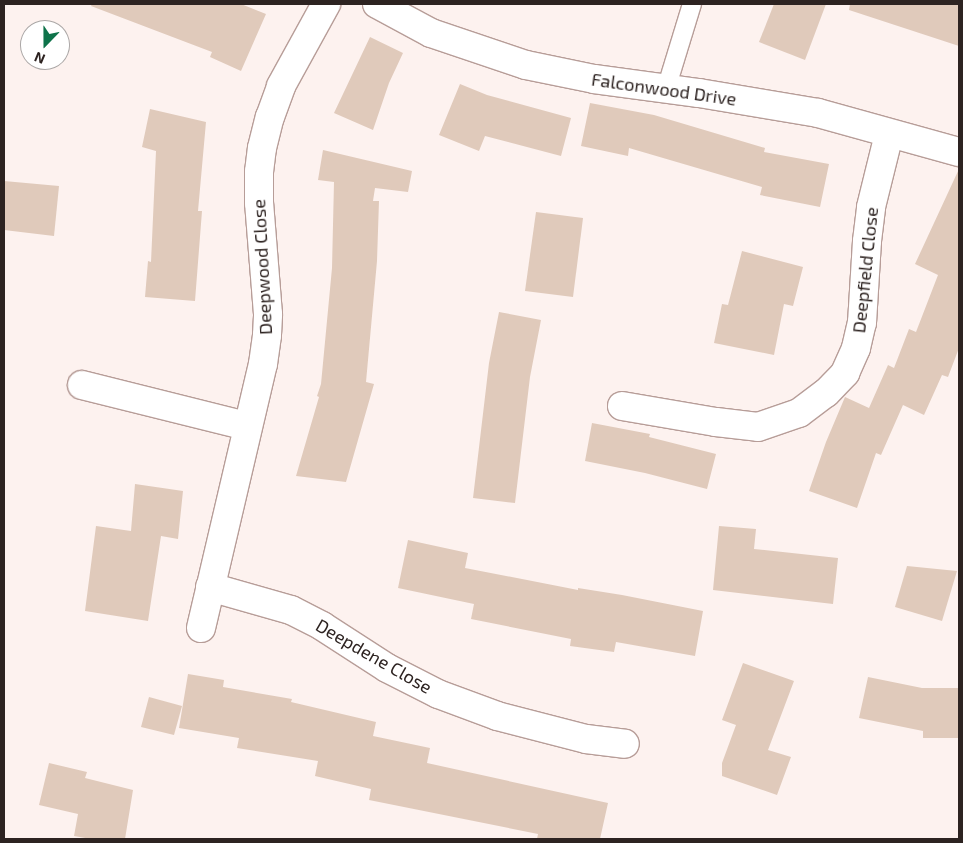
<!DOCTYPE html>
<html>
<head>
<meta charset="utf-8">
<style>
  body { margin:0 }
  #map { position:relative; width:963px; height:843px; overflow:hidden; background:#fdf2ef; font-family:"Exo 2",sans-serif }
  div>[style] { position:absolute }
  .building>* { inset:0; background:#e0cabb }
  .roads { filter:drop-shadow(1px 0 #b79d98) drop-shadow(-1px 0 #b79d98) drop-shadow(0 1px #b79d98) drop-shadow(0 -1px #b79d98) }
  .service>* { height:18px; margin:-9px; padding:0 9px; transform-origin:9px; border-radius:9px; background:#fff }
  .minor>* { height:28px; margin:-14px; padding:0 14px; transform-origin:14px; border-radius:14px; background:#fff }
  span { translate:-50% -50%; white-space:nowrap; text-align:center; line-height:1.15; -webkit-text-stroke:5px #fff; paint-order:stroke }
  .street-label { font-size:18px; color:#2d2321 }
  .frame { position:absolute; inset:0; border:5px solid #2d2321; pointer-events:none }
  .north { position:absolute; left:20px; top:20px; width:50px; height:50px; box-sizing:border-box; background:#fff; border:1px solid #aba7a6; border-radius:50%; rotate:202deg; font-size:14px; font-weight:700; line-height:20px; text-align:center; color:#2d2321 }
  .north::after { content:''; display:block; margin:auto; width:18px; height:22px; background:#0e734a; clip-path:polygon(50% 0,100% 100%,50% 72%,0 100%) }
</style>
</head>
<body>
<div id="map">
  <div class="building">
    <i style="clip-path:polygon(92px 4px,241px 4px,266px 14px,241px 71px,210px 57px,212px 52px,91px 6px)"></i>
    <i style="clip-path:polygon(774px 4px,826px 4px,805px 60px,759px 42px)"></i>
    <i style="clip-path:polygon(850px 4px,959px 4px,959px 46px,849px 10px)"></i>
    <i style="clip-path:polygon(370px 37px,403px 53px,389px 83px,373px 130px,334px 113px)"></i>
    <i style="clip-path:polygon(460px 84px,487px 95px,571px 118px,561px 156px,485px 136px,479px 151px,439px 135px)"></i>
    <i style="clip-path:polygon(590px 103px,654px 115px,765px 148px,764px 152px,829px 164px,820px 207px,760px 195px,762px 187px,629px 148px,628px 156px,581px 146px)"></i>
    <i style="clip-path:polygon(150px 109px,206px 122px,198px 211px,202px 211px,195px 301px,145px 297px,148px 261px,151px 262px,156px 151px,142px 147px)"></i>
    <i style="clip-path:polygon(323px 150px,412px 171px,408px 192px,375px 188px,373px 201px,379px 201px,377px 261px,366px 382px,374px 384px,346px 482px,296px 476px,319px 397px,317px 396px,321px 384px,332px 268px,334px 182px,318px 180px)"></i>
    <i style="clip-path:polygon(959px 169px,959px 348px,948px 377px,942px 375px,924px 415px,903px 405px,881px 455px,876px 453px,857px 508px,809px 491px,826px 442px,845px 397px,869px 408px,888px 365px,894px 368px,909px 329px,916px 332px,938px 275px,915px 264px)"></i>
    <i style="clip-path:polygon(4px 181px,59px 186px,54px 236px,4px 230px)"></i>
    <i style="clip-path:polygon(536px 212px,583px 218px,573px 297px,525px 291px)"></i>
    <i style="clip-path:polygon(742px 251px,803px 267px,793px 306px,784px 304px,774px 355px,714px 343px,722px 304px,728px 305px)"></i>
    <i style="clip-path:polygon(499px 312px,541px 320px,530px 377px,515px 503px,473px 498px,489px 363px)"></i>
    <i style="clip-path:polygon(592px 423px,650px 434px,649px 437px,716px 454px,707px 489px,645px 473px,585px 461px)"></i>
    <i style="clip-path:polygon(135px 484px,183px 491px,178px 539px,161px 536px,148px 621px,85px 611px,96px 526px,131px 531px)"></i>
    <i style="clip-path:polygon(719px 526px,756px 529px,754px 549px,838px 558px,833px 604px,713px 590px)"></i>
    <i style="clip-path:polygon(408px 540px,468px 553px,465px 568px,578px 590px,578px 588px,622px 595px,703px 611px,695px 656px,616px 642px,614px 652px,570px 646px,571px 639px,471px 619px,474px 604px,398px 588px)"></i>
    <i style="clip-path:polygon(907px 566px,957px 571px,942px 621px,895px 607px)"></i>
    <i style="clip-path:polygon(743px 663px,794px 681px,768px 750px,791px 757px,777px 795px,722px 776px,722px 763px,736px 725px,722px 720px)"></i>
    <i style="clip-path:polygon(188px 674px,224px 680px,223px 687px,292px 699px,291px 702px,376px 722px,373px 736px,430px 748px,427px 763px,608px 803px,600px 839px,537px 839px,538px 834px,369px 800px,371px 789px,315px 776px,318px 761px,237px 748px,239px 738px,179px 728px)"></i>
    <i style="clip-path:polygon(868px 677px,922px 688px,959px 688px,959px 738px,923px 738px,923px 731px,859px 718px)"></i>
    <i style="clip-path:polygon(149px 697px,182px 706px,174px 735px,141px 727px)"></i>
    <i style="clip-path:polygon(49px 763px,87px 772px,85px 778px,133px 790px,125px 839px,91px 839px,74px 836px,78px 814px,39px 805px)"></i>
  </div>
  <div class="roads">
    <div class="service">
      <i style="left:666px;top:89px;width:89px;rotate:-73deg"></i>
    </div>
    <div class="minor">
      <i style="left:377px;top:4px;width:61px;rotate:28.2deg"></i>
      <i style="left:431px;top:33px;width:100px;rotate:18.6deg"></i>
      <i style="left:526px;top:65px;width:69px;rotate:11.6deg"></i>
      <i style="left:594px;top:79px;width:106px;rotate:7.6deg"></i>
      <i style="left:699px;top:93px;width:121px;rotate:9.5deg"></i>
      <i style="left:818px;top:113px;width:146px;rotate:15.5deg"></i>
      <i style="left:82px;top:385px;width:170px;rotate:14deg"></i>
      <i style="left:622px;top:406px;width:95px;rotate:9.7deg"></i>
      <i style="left:716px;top:422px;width:42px;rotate:6.8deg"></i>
      <i style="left:758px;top:427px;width:43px;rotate:-18.9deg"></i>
      <i style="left:799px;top:413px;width:34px;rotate:-37deg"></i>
      <i style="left:826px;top:393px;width:28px;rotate:-46deg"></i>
      <i style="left:845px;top:373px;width:27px;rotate:-66deg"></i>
      <i style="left:856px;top:348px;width:26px;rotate:-77deg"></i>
      <i style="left:862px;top:323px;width:82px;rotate:-86.5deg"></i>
      <i style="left:867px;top:241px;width:34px;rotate:-83deg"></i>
      <i style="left:871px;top:207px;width:75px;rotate:-76.1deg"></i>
      <i style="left:210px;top:587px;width:84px;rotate:15.9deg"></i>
      <i style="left:291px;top:610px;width:35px;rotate:27deg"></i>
      <i style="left:322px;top:626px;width:77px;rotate:32.9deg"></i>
      <i style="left:387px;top:668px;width:57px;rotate:27deg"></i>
      <i style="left:438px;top:694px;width:63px;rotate:20.4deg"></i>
      <i style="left:497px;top:716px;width:92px;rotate:14.5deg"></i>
      <i style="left:586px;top:739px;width:39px;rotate:7deg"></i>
      <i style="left:201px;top:628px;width:271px;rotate:-76.8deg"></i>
      <i style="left:263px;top:364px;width:29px;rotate:-82deg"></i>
      <i style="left:267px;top:335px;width:21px;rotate:-87deg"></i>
      <i style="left:268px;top:314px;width:111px;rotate:-94.6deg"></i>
      <i style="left:259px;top:203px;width:31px;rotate:-90deg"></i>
      <i style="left:259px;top:172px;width:24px;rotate:-83deg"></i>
      <i style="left:262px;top:148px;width:32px;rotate:-76deg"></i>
      <i style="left:270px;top:117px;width:33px;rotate:-70deg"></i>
      <i style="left:281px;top:86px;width:94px;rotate:-61.2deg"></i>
    </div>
  </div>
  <div class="street-label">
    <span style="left:664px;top:89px;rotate:8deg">Falconwood Drive</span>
    <span style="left:262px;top:267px;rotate:-93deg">Deepwood Close</span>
    <span style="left:865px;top:270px;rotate:-84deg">Deepfield Close</span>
    <span style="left:374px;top:656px;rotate:30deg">Deepdene Close</span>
  </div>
  <div class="frame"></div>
  <div class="north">N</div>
</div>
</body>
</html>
